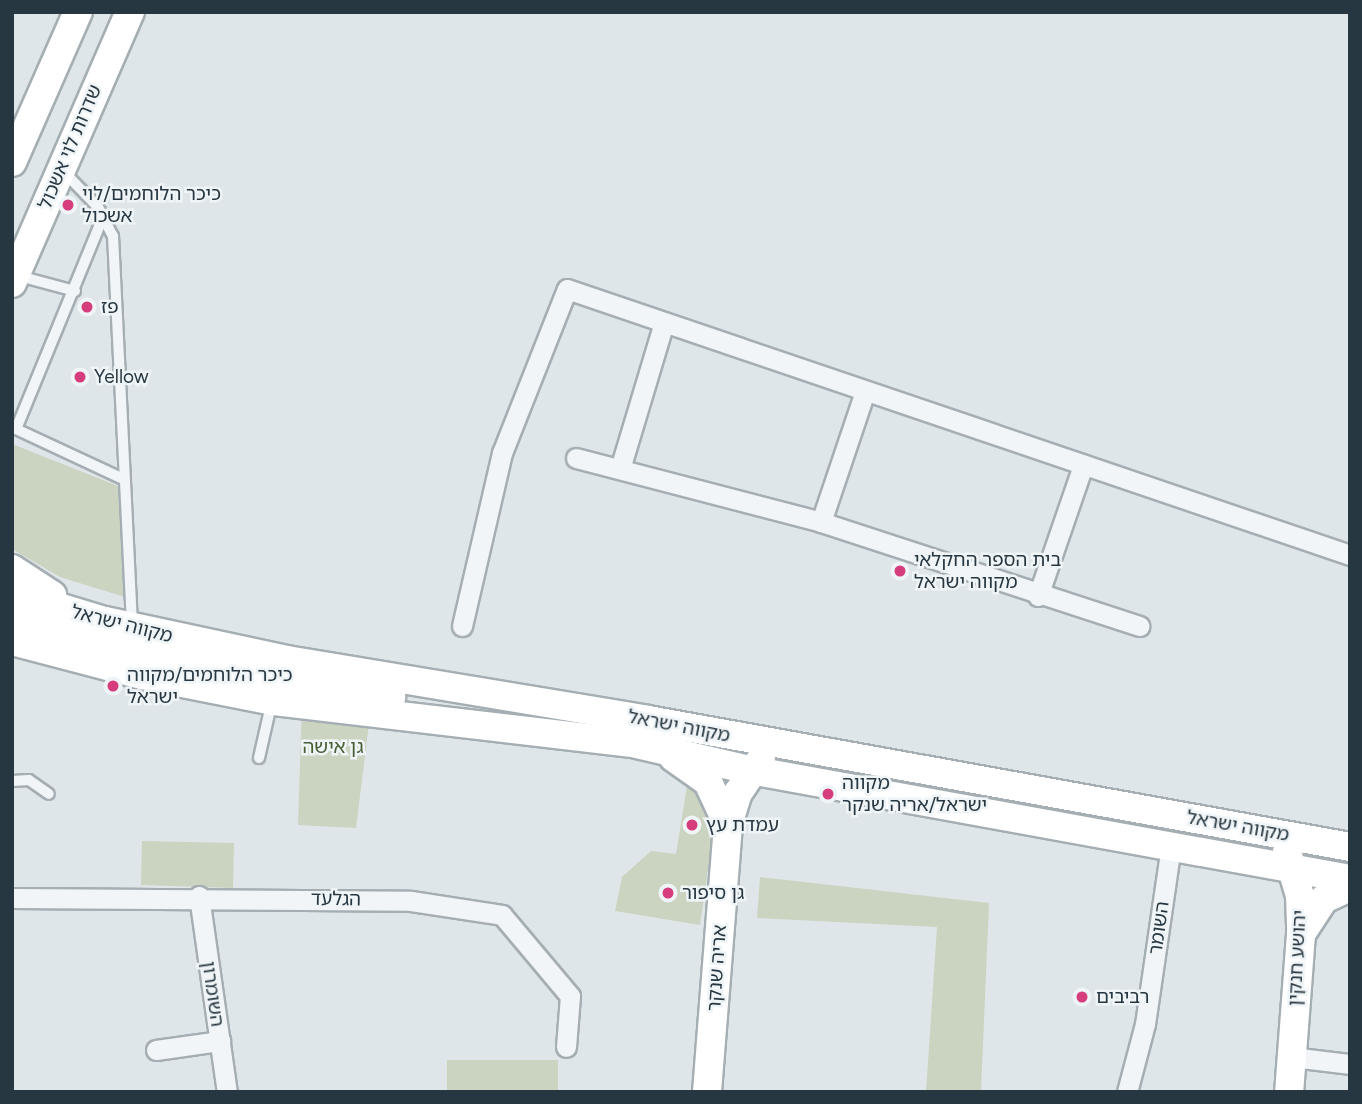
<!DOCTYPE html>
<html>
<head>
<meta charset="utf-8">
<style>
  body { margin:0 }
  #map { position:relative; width:1362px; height:1104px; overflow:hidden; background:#dfe6e9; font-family:Figtree,"Noto Sans Hebrew",sans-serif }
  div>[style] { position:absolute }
  .green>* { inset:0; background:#cad4c0 }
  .roads { filter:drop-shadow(2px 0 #a4aeb3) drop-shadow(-2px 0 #a4aeb3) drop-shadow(0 2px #a4aeb3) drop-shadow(0 -2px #a4aeb3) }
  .lane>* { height:10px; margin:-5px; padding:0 5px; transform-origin:5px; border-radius:5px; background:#f2f5f7 }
  .street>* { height:19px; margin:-9.5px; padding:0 9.5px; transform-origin:9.5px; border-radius:9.5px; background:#f2f5f7 }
  .secondary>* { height:28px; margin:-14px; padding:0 14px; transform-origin:14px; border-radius:14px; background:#fff }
  .dots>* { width:19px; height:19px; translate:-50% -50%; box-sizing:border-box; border:4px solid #eff4f7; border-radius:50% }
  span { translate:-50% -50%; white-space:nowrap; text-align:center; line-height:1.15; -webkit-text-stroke:5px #eff4f7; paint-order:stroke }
  .street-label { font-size:19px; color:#273741 }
  .poi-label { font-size:19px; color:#273741 }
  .left { translate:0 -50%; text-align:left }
  .park-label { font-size:19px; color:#475e34 }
  .frame { position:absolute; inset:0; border:14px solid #273741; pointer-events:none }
</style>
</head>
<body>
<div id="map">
  <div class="green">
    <i style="clip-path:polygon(12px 444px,118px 486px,125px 597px,60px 577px,12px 549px)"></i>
    <i style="clip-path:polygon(302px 706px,370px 715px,356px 828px,298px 825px)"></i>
    <i style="clip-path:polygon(688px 780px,709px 804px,714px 827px,700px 925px,615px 911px,622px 877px,651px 851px,676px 854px)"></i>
    <i style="clip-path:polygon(142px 841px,234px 843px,233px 888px,141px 885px)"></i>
    <i style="clip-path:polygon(760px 877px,989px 903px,981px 1092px,926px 1092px,937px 927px,757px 918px)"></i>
    <i style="clip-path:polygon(447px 1060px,558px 1060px,558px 1092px,447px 1092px)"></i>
  </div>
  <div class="roads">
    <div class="lane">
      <i style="left:65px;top:173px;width:47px;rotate:45.9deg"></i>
      <i style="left:98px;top:207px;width:33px;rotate:63deg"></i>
      <i style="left:113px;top:236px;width:387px;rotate:87.2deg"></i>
      <i style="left:103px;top:217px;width:229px;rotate:112.3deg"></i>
      <i style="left:16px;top:429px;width:118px;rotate:25deg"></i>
      <i style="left:19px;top:276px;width:58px;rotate:15deg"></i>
      <i style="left:259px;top:758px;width:54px;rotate:-77.2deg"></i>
      <i style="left:12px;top:781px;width:17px;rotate:-3deg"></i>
      <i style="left:29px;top:780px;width:24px;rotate:35deg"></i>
    </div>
    <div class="street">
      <i style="left:576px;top:458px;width:253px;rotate:14.6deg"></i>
      <i style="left:821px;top:522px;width:335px;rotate:18.1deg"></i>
      <i style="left:620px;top:469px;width:153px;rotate:-73.3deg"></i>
      <i style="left:821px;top:522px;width:138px;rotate:-71.4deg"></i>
      <i style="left:1038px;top:596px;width:139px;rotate:-71deg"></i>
      <i style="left:462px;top:626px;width:178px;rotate:-77deg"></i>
      <i style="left:502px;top:453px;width:176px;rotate:-68.4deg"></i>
      <i style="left:567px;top:289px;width:827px;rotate:18.76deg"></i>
      <i style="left:199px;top:896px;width:198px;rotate:81.9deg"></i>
      <i style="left:12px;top:898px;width:399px;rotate:0.4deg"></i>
      <i style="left:411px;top:901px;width:92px;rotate:8.7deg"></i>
      <i style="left:502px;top:915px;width:106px;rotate:50deg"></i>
      <i style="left:570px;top:996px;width:51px;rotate:94.5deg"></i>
      <i style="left:156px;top:1050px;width:65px;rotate:-8deg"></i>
      <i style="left:1292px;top:1057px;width:58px;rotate:6.9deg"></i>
      <i style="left:1127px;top:1092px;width:70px;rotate:-75.2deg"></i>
      <i style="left:1145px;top:1024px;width:180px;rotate:-81.7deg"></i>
    </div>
    <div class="secondary">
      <i style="left:12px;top:162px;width:164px;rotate:-66.3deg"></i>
      <i style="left:12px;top:283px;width:296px;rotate:-66.5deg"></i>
      <i style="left:12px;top:569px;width:48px;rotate:33deg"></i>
      <i style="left:12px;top:593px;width:97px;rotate:16.8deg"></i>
      <i style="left:105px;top:621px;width:186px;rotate:12.1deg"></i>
      <i style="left:287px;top:660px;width:366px;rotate:9.4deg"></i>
      <i style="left:648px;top:720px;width:713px;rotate:10.25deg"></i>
      <i style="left:12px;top:617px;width:197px;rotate:14.1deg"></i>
      <i style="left:203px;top:665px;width:191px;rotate:9.7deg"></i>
      <i style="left:12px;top:641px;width:134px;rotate:14.7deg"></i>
      <i style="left:142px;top:675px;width:134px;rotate:11.2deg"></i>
      <i style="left:273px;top:701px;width:367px;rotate:6.7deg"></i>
      <i style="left:637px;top:744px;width:116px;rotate:13deg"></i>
      <i style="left:750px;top:770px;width:610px;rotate:10.3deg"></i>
      <i style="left:673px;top:757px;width:43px;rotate:35.5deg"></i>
      <i style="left:708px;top:782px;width:47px;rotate:65.1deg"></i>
      <i style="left:1287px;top:852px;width:46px;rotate:73.5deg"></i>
      <i style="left:1300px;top:896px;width:38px;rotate:88deg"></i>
      <i style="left:1301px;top:934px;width:158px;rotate:94.3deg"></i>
      <i style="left:1301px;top:934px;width:42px;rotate:-56.7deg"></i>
      <i style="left:1324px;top:899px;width:29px;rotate:-25deg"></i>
      <i style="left:707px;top:1092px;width:268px;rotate:-85.5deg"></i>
      <i style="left:728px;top:825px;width:34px;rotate:-73deg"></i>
      <i style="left:738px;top:793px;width:41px;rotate:-55.9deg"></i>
    </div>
  </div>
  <div class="dots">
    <i style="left:68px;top:205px;background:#d53d7c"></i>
    <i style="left:87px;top:307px;background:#d53d7c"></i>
    <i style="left:80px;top:377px;background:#d53d7c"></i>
    <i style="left:900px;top:571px;background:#d53d7c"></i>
    <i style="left:113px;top:686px;background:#d53d7c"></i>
    <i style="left:828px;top:794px;background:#d53d7c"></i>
    <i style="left:692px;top:825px;background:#d53d7c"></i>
    <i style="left:668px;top:893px;background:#d53d7c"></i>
    <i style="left:1082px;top:997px;background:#d53d7c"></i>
  </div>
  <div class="street-label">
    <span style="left:70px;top:147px;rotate:-67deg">שדרות לוי אשכול</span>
    <span style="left:122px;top:624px;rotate:14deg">מקווה ישראל</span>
    <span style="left:679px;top:726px;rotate:11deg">מקווה ישראל</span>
    <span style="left:1238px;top:826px;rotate:10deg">מקווה ישראל</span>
    <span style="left:336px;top:899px;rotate:1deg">הגלעד</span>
    <span style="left:1159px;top:928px;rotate:-82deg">השומר</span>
    <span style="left:1297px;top:958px;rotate:-87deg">יהושע חנקין</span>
    <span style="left:717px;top:968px;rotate:-86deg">אריה שנקר</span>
    <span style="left:213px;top:994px;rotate:82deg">השומרון</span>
  </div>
  <div class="poi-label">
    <span class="left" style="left:82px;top:205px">כיכר הלוחמים/לוי<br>אשכול</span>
    <span class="left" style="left:101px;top:307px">פז</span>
    <span class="left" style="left:94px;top:377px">Yellow</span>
    <span class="left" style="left:914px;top:571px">בית הספר החקלאי<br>מקווה ישראל</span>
    <span class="left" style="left:127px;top:686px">כיכר הלוחמים/מקווה<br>ישראל</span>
    <span class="left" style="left:842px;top:794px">מקווה<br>ישראל/אריה שנקר</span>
    <span class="left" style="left:706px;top:825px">עמדת עץ</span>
    <span class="left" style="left:682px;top:893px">גן סיפור</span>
    <span class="left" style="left:1096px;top:997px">רביבים</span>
  </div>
  <div class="park-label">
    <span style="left:333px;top:747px">גן אישה</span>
  </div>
  <div class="frame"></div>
</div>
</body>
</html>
